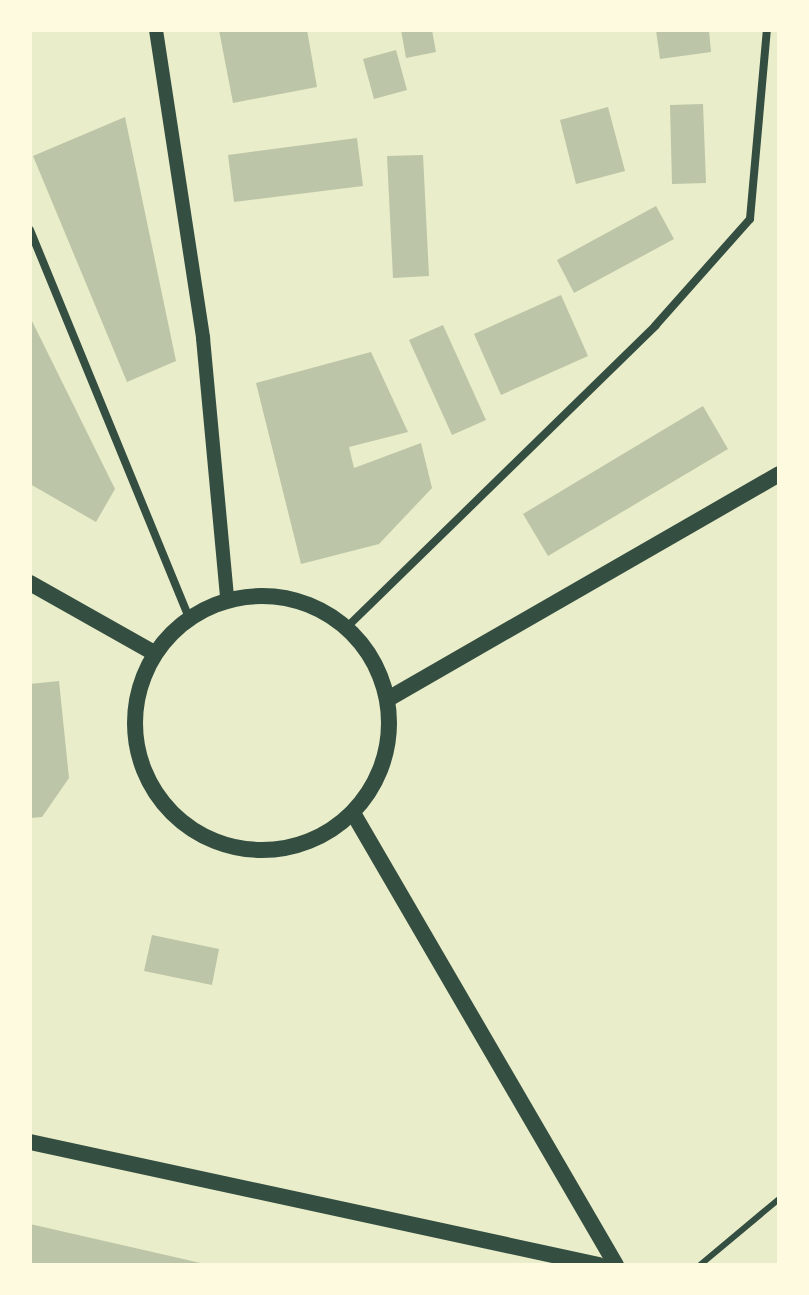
<!DOCTYPE html>
<html>
<head>
<meta charset="utf-8">
<style>
  body { margin:0 }
  #map { position:relative; width:809px; height:1295px; overflow:hidden; background:#e9edc9; font-family:"Space Grotesk",sans-serif }
  div>[style] { position:absolute }
  .building>* { inset:0; background:#bcc5a7 }
  .service>* { height:6px; margin:-3px; padding:0 3px; transform-origin:3px; border-radius:3px; background:#344e41 }
  .minor>* { height:8px; margin:-4px; padding:0 4px; transform-origin:4px; border-radius:4px; background:#344e41 }
  .tertiary>* { height:14px; margin:-7px; padding:0 7px; transform-origin:7px; border-radius:7px; background:#344e41 }
  .secondary>* { height:16px; margin:-8px; padding:0 8px; transform-origin:8px; border-radius:8px; background:#344e41 }
  .secondary>.ring { margin:-8px; padding:0; box-sizing:content-box; background:none; border:16px solid #344e41; border-radius:50% }
  span { translate:-50% -50%; white-space:nowrap; text-align:center; line-height:1.15; -webkit-text-stroke:8px #fefae0; paint-order:stroke }
  .frame { position:absolute; inset:0; border:32px solid #fefae0; pointer-events:none }
</style>
</head>
<body>
<div id="map">
  <div class="building">
    <i style="clip-path:polygon(219px 30px,307px 30px,317px 87px,233px 103px)"></i>
    <i style="clip-path:polygon(401px 30px,432px 30px,436px 52px,406px 58px)"></i>
    <i style="clip-path:polygon(656px 30px,709px 30px,711px 52px,660px 59px)"></i>
    <i style="clip-path:polygon(396px 50px,407px 90px,374px 99px,363px 59px)"></i>
    <i style="clip-path:polygon(703px 104px,706px 183px,672px 184px,670px 105px)"></i>
    <i style="clip-path:polygon(608px 107px,625px 171px,576px 184px,560px 120px)"></i>
    <i style="clip-path:polygon(125px 117px,176px 361px,127px 382px,33px 156px)"></i>
    <i style="clip-path:polygon(357px 138px,363px 186px,234px 202px,228px 155px)"></i>
    <i style="clip-path:polygon(423px 155px,429px 276px,393px 278px,387px 156px)"></i>
    <i style="clip-path:polygon(656px 206px,674px 239px,574px 293px,557px 260px)"></i>
    <i style="clip-path:polygon(561px 295px,588px 356px,501px 395px,474px 334px)"></i>
    <i style="clip-path:polygon(30px 317px,115px 489px,96px 522px,30px 484px)"></i>
    <i style="clip-path:polygon(443px 325px,486px 420px,452px 435px,409px 340px)"></i>
    <i style="clip-path:polygon(371px 352px,408px 432px,349px 447px,354px 468px,421px 443px,432px 488px,379px 544px,301px 564px,256px 383px)"></i>
    <i style="clip-path:polygon(703px 406px,728px 449px,548px 556px,523px 514px)"></i>
    <i style="clip-path:polygon(59px 681px,69px 778px,42px 817px,30px 818px,30px 684px)"></i>
    <i style="clip-path:polygon(152px 935px,219px 949px,212px 985px,144px 971px)"></i>
    <i style="clip-path:polygon(30px 1224px,205px 1264px,205px 1265px,30px 1265px)"></i>
  </div>
  <div class="service">
    <i style="left:700px;top:1265px;width:103px;rotate:-39.9deg"></i>
  </div>
  <div class="minor">
    <i style="left:30px;top:230px;width:418px;rotate:67.7deg"></i>
    <i style="left:347px;top:627px;width:431px;rotate:-44.3deg"></i>
    <i style="left:655px;top:326px;width:143px;rotate:-48.4deg"></i>
    <i style="left:750px;top:219px;width:190px;rotate:-84.9deg"></i>
  </div>
  <div class="tertiary">
    <i style="left:156px;top:30px;width:312px;rotate:81.3deg"></i>
    <i style="left:203px;top:338px;width:262px;rotate:84.7deg"></i>
  </div>
  <div class="secondary">
    <i style="left:30px;top:583px;width:142px;rotate:29.4deg"></i>
    <i class="ring" style="left:135px;top:596px;width:238px;height:238px"></i>
    <i style="left:388px;top:699px;width:451px;rotate:-29.9deg"></i>
    <i style="left:353px;top:813px;width:523px;rotate:59.81deg"></i>
    <i style="left:30px;top:1142px;width:582px;rotate:12.2deg"></i>
  </div>
  <div class="frame"></div>
</div>
</body>
</html>
